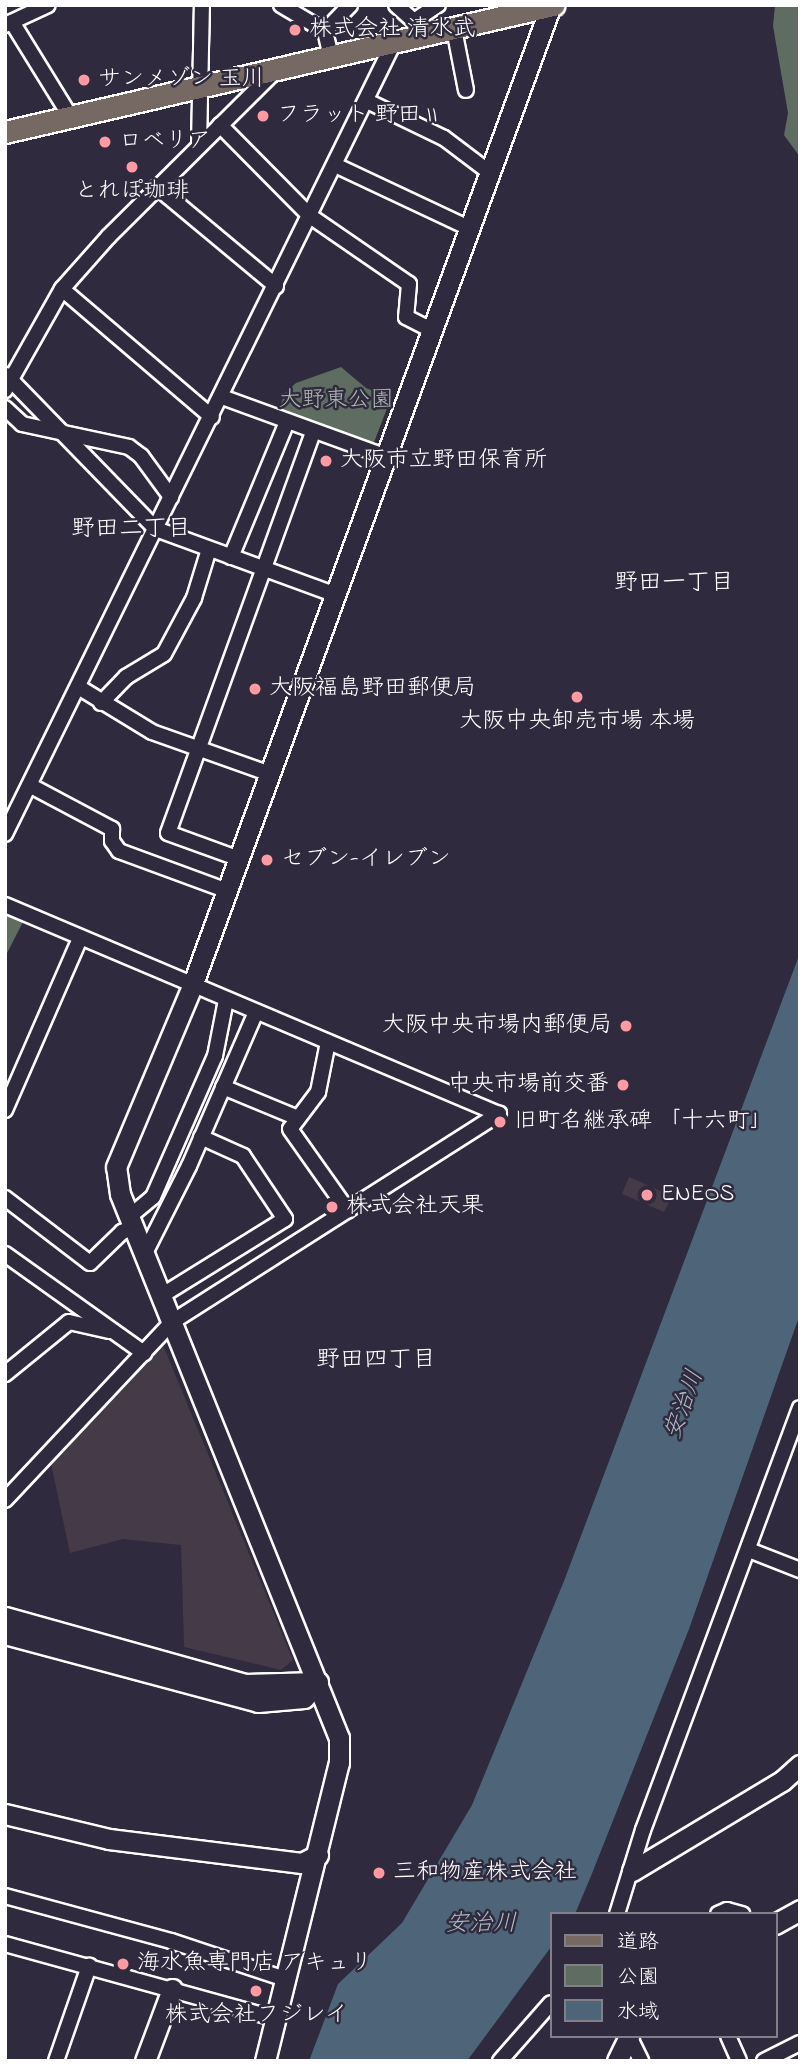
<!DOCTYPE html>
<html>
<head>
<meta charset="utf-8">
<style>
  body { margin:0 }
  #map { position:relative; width:805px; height:2066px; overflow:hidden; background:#2f2a3d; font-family:"Indie Flower","Klee One",sans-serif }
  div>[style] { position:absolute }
  .built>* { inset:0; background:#443a48 }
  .green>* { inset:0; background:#5e6c62 }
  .water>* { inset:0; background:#4e6579 }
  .roads { filter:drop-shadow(2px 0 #fff) drop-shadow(-2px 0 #fff) drop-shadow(0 2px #fff) drop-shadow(0 -2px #fff) }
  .street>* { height:14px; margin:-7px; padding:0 7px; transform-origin:7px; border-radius:7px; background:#2f2a3d }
  .secondary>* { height:19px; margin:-9.5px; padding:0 9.5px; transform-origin:9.5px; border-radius:9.5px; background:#2f2a3d }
  .primary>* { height:21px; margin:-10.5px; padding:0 10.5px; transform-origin:10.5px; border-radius:10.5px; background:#766964 }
  .dots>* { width:19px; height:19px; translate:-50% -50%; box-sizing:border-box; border:4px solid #2f2a3d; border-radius:50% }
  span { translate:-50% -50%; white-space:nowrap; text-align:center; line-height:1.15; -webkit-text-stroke:5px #2f2a3d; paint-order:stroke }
  .poi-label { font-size:23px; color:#fff }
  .left { translate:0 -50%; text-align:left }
  .right { translate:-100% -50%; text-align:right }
  .park-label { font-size:23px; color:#aeb6b0 }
  .neighbourhood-label { font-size:24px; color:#fff }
  .water-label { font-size:24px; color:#afbac3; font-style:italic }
  .frame { position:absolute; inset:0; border:7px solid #fff; pointer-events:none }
  .legend { position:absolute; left:550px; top:1912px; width:228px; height:126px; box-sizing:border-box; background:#2f2a3d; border:2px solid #827f8b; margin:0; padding:9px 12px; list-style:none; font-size:21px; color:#fff }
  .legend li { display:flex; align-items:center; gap:14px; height:35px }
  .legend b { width:35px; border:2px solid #827f8b }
</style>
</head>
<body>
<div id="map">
  <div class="built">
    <i style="clip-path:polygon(629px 1177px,672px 1196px,664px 1212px,622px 1194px)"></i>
    <i style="clip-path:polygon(161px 1340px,293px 1660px,281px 1670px,184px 1647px,181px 1545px,123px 1539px,70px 1553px,50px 1459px)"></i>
  </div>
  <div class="green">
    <i style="clip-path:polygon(775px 5px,797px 5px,800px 14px,800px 157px,784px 135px,788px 113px,773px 26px)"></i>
    <i style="clip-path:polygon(341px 367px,366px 388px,391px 398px,373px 445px,278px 411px,285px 393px,296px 383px)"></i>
    <i style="clip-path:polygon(5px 911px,23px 922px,5px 957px)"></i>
  </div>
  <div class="water">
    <i style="clip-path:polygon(800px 953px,800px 1314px,689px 1629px,591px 1876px,575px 1914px,551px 1914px,551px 1947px,467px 2061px,309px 2061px,338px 1984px,402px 1923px,472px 1805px,564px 1581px)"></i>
  </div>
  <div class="roads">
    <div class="street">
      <i style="left:281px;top:5px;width:51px;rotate:30.6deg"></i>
      <i style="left:325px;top:31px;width:27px;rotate:77deg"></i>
      <i style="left:396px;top:5px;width:24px;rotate:42deg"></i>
      <i style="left:414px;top:21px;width:16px;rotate:75deg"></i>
      <i style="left:414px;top:21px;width:29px;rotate:-34deg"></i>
      <i style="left:12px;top:22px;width:110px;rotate:58.3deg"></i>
      <i style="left:5px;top:25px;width:47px;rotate:-24.9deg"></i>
      <i style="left:454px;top:29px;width:62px;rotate:78.9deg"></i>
      <i style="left:325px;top:31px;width:36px;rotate:-46deg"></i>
      <i style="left:367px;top:101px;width:85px;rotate:25.7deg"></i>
      <i style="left:444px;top:138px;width:56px;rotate:37.1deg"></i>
      <i style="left:220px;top:125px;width:128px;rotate:45.3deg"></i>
      <i style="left:310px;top:216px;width:120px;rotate:34.5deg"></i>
      <i style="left:409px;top:284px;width:33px;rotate:95deg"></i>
      <i style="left:406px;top:317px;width:28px;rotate:27deg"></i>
      <i style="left:199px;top:145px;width:140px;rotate:-88.8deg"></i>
      <i style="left:335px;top:165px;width:148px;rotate:25.2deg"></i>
      <i style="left:157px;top:187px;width:155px;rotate:39.8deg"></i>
      <i style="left:62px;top:289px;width:197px;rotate:40.5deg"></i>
      <i style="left:6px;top:375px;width:215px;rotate:45.8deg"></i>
      <i style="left:156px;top:529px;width:189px;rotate:20.1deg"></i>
      <i style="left:5px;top:390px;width:116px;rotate:-60.6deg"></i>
      <i style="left:62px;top:289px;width:71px;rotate:-48.4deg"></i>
      <i style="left:109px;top:236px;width:235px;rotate:-44.8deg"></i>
      <i style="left:222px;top:397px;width:172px;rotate:20deg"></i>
      <i style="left:5px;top:408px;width:23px;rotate:43deg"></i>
      <i style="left:22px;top:424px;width:109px;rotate:12.1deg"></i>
      <i style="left:129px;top:447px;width:15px;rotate:37deg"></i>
      <i style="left:141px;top:456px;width:51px;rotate:53.8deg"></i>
      <i style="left:231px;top:557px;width:146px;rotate:-67.5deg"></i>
      <i style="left:80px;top:688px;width:84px;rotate:31.4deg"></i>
      <i style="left:152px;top:732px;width:123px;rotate:19.5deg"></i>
      <i style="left:101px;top:703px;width:36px;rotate:-46deg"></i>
      <i style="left:126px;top:677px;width:44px;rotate:-31.2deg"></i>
      <i style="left:164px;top:654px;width:64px;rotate:-61.8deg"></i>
      <i style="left:194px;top:598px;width:51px;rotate:-73deg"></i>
      <i style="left:31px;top:786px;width:92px;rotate:28deg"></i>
      <i style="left:112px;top:829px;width:12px;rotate:90deg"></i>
      <i style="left:112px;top:841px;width:12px;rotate:55deg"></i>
      <i style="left:119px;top:851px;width:113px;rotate:20.2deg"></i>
      <i style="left:5px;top:834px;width:882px;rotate:-63.84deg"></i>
      <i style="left:237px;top:858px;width:73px;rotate:-160.1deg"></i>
      <i style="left:168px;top:833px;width:426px;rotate:-70.1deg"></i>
      <i style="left:5px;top:905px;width:536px;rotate:22.93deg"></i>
      <i style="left:328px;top:1042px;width:51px;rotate:101.3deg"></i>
      <i style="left:318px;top:1092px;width:46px;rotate:127.1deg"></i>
      <i style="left:290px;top:1129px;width:100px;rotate:54.7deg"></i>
      <i style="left:223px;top:1087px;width:81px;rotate:22.5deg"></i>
      <i style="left:5px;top:1110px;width:188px;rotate:-66.4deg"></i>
      <i style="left:5px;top:1198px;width:107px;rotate:37.4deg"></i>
      <i style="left:90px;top:1263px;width:45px;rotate:-44.1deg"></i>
      <i style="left:122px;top:1232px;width:12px;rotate:-24deg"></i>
      <i style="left:129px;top:1217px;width:31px;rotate:-40deg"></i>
      <i style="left:153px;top:1197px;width:154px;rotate:-66.3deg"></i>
      <i style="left:215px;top:1056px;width:57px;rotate:-78.9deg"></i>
      <i style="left:5px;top:1254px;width:171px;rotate:35.5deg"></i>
      <i style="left:144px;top:1255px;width:100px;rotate:-63.2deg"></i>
      <i style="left:189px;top:1166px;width:168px;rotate:-66.5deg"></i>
      <i style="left:161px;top:1296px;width:146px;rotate:-31.8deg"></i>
      <i style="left:285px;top:1219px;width:76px;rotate:-123.7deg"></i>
      <i style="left:243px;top:1156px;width:46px;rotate:-155.7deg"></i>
      <i style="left:5px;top:1374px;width:82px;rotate:-39.1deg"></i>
      <i style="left:69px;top:1322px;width:41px;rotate:12.7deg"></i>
      <i style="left:5px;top:1500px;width:244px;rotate:-46.8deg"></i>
      <i style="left:172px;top:1322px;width:388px;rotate:-32.5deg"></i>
      <i style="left:749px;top:1550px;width:55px;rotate:21.4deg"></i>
      <i style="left:5px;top:1896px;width:172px;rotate:15.2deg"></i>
      <i style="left:171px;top:1941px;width:123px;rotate:18.4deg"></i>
      <i style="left:617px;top:1914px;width:88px;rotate:-72.8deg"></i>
      <i style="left:643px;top:1830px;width:450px;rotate:-69.6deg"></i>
      <i style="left:718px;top:1914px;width:10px;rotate:-24deg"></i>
      <i style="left:727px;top:1910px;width:16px;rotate:15deg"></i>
      <i style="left:5px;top:1944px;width:283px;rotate:15.4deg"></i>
      <i style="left:629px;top:2036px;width:28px;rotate:64deg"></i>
      <i style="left:728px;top:2036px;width:27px;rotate:66deg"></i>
      <i style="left:56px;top:2061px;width:101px;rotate:-70.8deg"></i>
      <i style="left:500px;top:2061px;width:77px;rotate:-48.7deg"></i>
      <i style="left:764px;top:2061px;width:40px;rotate:-26.6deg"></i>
    </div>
    <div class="secondary">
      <i style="left:5px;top:1617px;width:249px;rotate:15.6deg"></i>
      <i style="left:245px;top:1684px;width:73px;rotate:-1.6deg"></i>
      <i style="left:5px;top:1634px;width:262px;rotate:15deg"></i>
      <i style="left:258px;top:1702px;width:46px;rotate:-5deg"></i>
      <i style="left:304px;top:1698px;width:21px;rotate:-49deg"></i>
      <i style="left:5px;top:1814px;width:107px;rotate:13.5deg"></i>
      <i style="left:109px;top:1839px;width:194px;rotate:7.1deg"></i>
      <i style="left:302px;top:1863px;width:18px;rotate:-27deg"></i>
      <i style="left:632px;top:1871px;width:175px;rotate:-31deg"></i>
      <i style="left:782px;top:1781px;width:24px;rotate:-42deg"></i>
      <i style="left:775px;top:1924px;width:29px;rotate:-29deg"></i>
      <i style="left:145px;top:2061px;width:77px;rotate:-69.4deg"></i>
      <i style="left:265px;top:2061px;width:307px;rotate:-76.1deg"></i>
      <i style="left:339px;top:1763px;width:25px;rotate:-90deg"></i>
      <i style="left:339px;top:1738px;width:586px;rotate:-111.93deg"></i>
      <i style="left:120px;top:1194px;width:27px;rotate:-98deg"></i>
      <i style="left:116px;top:1167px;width:196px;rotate:-67.2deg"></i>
      <i style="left:192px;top:986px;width:1045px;rotate:-69.9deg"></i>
      <i style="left:617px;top:2061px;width:28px;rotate:-64deg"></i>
    </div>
    <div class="primary">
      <i style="left:5px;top:132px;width:563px;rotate:-13.05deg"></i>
    </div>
  </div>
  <div class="dots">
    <i style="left:295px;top:30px;background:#ff9aa2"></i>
    <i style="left:84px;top:80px;background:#ff9aa2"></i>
    <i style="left:263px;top:116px;background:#ff9aa2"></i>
    <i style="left:105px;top:142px;background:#ff9aa2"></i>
    <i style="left:132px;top:167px;background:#ff9aa2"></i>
    <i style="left:326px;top:461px;background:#ff9aa2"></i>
    <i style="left:255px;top:689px;background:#ff9aa2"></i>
    <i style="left:577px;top:697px;background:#ff9aa2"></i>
    <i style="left:267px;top:860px;background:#ff9aa2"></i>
    <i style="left:626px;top:1026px;background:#ff9aa2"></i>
    <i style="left:623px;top:1085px;background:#ff9aa2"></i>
    <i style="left:500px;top:1122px;background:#ff9aa2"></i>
    <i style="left:647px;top:1195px;background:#ff9aa2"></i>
    <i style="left:332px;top:1207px;background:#ff9aa2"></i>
    <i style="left:379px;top:1873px;background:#ff9aa2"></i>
    <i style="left:123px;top:1964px;background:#ff9aa2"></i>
    <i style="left:256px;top:1991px;background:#ff9aa2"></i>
  </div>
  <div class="poi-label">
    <span class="left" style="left:309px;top:30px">株式会社 清水武</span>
    <span class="left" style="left:98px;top:80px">サンメゾン 玉川</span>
    <span class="left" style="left:277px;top:116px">フラット 野田 II</span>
    <span class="left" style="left:119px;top:142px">ロベリア</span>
    <span style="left:132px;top:192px">とれぽ珈琲</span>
    <span class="left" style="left:340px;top:461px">大阪市立野田保育所</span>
    <span class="left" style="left:269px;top:689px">大阪福島野田郵便局</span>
    <span style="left:577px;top:722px">大阪中央卸売市場 本場</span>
    <span class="left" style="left:281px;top:860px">セブン-イレブン</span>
    <span class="right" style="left:612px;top:1026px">大阪中央市場内郵便局</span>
    <span class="right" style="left:609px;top:1085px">中央市場前交番</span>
    <span class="left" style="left:514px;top:1122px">旧町名継承碑 「十六町」</span>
    <span class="left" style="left:661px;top:1195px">ENEOS</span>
    <span class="left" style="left:346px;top:1207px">株式会社天果</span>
    <span class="left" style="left:393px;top:1873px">三和物産株式会社</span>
    <span class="left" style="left:137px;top:1964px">海水魚専門店 アキュリ</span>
    <span style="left:256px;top:2016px">株式会社フジレイ</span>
  </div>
  <div class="park-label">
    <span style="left:336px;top:401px">大野東公園</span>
  </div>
  <div class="neighbourhood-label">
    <span style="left:131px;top:530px">野田二丁目</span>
    <span style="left:674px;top:584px">野田一丁目</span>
    <span style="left:376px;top:1361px">野田四丁目</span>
  </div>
  <div class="water-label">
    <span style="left:685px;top:1405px;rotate:-70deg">安治川</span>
    <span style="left:481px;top:1925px">安治川</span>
  </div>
  <div class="frame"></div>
  <ul class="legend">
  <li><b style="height:9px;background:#766964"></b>道路</li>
  <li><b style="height:19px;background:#5e6c62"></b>公園</li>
  <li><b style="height:19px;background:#4e6579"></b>水域</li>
  </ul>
</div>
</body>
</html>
